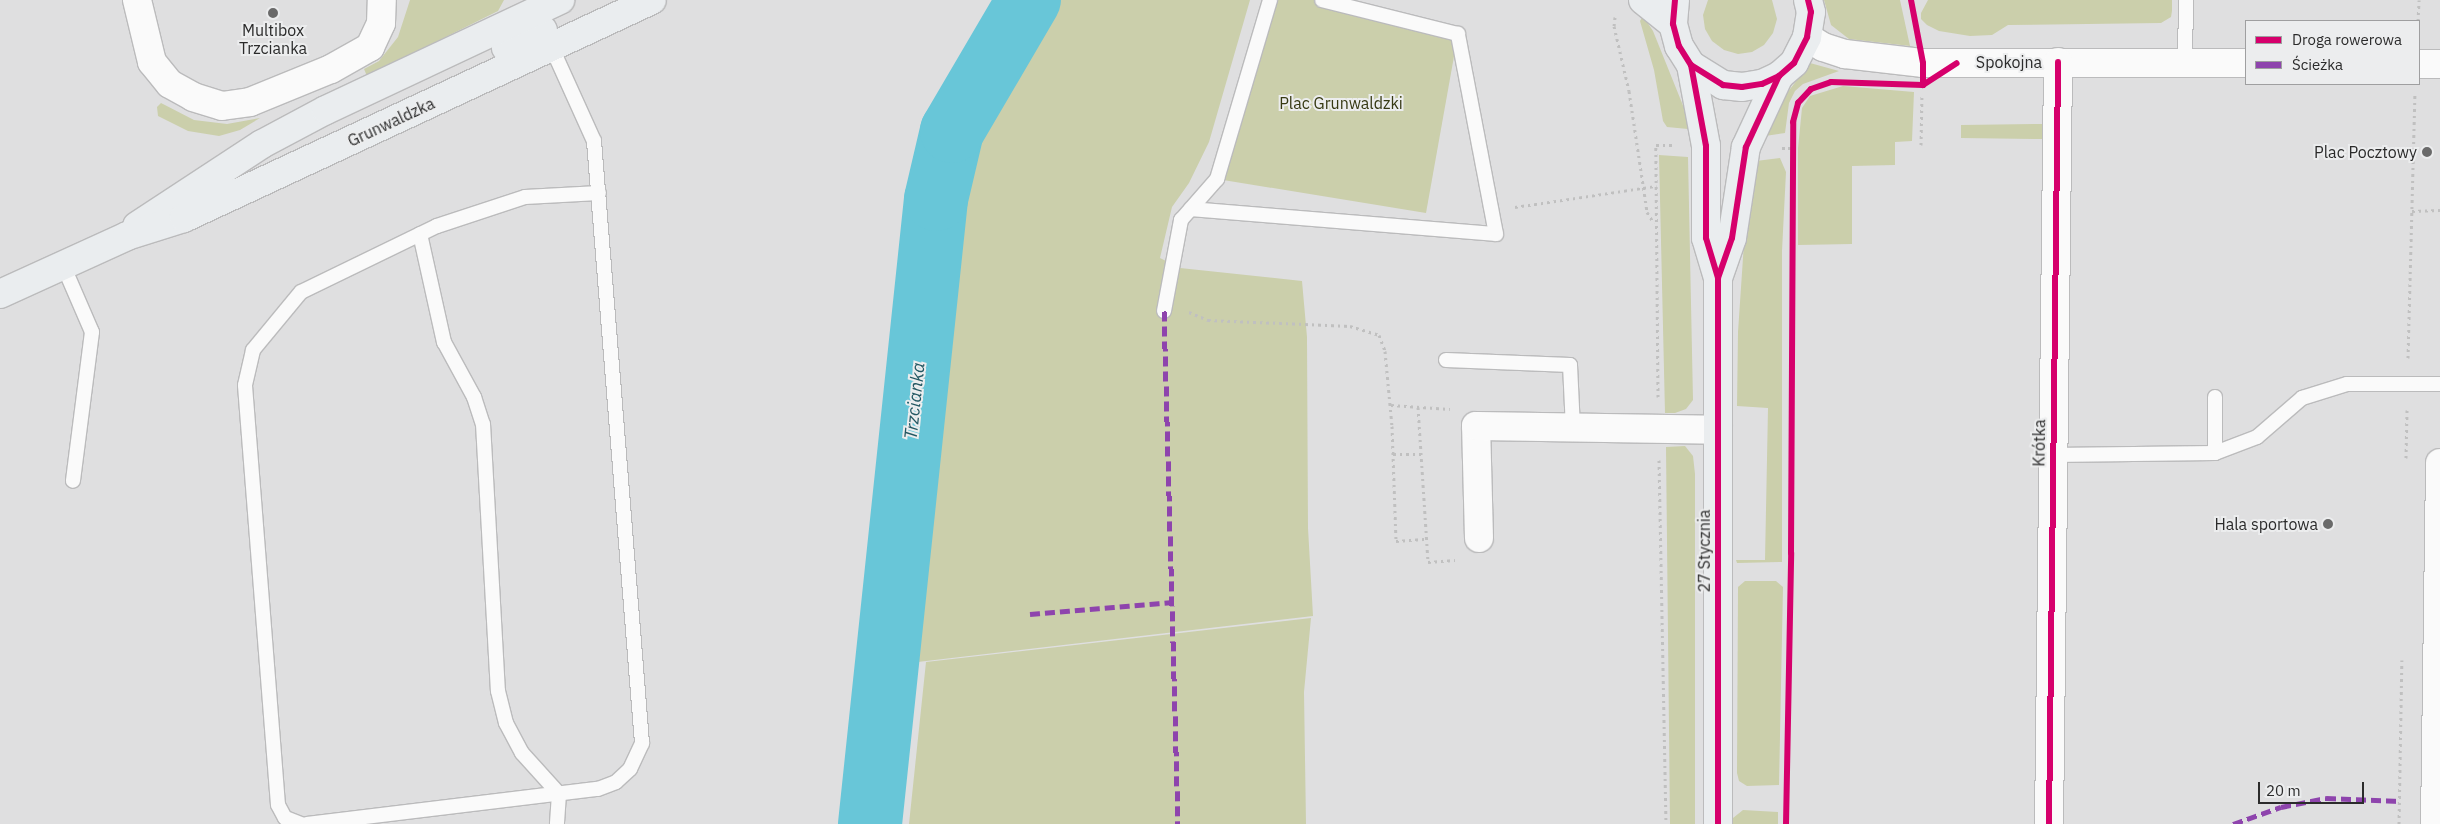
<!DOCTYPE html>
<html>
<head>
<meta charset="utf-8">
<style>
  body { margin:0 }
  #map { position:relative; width:2440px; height:824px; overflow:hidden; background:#dfdfe0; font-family:"IBM Plex Sans",sans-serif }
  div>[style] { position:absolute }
  .green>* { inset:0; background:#cbcfab }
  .river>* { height:64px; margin:-32px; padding:0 32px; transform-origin:32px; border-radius:32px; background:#68c6d8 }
  .path>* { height:3px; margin-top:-1.5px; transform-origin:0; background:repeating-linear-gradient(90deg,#c0c0c0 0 2.5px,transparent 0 6.5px) }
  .roads { filter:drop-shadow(1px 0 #bbbbbc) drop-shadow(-1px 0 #bbbbbc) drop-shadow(0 1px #bbbbbc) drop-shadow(0 -1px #bbbbbc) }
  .service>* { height:14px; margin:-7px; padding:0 7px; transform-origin:7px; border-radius:7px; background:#fafafa }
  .minor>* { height:28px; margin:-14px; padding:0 14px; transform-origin:14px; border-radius:14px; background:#fafafa }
  .secondary>* { height:28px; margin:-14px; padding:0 14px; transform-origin:14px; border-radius:14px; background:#eaedef }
  .quiet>* { height:5px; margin-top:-2.5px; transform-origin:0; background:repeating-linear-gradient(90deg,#8e44ad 0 10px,transparent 0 15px) }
  .cycleway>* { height:6px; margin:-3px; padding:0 3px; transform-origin:3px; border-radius:3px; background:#d6006c }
  .dots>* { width:14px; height:14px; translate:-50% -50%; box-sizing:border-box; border:2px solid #ecedee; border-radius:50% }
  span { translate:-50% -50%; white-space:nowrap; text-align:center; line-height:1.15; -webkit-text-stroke:4px #ecedee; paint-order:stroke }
  .poi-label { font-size:16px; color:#2b2b2b }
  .right { translate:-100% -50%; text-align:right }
  .street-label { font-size:16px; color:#2b2b2b }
  .park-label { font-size:16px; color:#363912 }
  .water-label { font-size:18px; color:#225762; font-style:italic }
  .legend { position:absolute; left:2245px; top:20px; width:175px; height:65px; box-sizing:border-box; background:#ecedee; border:1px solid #9f9fa0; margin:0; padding:6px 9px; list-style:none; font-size:15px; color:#2b2b2b }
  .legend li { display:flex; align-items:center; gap:10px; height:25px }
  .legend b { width:25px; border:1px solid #9f9fa0 }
  .scale { position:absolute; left:2258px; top:782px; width:106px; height:22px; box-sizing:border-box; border:2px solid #2b2b2b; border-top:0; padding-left:6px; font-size:15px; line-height:18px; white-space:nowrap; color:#2b2b2b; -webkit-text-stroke:4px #ecedee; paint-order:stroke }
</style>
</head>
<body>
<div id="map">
  <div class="green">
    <i style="clip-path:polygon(410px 0,504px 0,498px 11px,367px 76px,364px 69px,379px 61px,398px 37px)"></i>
    <i style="clip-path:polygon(1033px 0,1250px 0,1209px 142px,1189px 183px,1172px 207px,1160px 258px,1180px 268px,1302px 281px,1307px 337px,1308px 528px,1313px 616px,892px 665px,940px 199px,956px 131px)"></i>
    <i style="clip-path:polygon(1270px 0,1322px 0,1458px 34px,1426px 213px,1217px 179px)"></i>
    <i style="clip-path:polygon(1708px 0,1772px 0,1777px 19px,1773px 33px,1764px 45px,1752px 52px,1738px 54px,1724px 50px,1712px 41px,1705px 29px,1703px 15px)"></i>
    <i style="clip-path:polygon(1824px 0,1900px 0,1910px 46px,1849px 39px,1831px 25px)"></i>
    <i style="clip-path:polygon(1928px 0,2172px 0,2172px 11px,2171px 17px,2161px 23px,2008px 25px,1992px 35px,1970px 36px,1939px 31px,1927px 25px,1921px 19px,1921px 13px)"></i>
    <i style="clip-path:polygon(1643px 16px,1653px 31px,1684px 108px,1688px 129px,1667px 127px,1663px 121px,1654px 70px,1640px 21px)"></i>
    <i style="clip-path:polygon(1810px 63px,1839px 71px,1803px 84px,1795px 91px,1789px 103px,1785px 133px,1765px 136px,1784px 97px)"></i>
    <i style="clip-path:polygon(1843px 86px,1914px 92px,1912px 141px,1895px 142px,1895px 165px,1852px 166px,1852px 244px,1798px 245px,1798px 148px,1802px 108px,1810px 96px)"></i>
    <i style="clip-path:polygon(161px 103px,194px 120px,227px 124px,260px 118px,240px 130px,219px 136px,188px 131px,158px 116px,157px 107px)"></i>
    <i style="clip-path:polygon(2042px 124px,2042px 139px,1961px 138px,1961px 125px)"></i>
    <i style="clip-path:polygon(1659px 155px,1688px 157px,1693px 400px,1686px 409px,1675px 413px,1665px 413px)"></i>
    <i style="clip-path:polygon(1780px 158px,1786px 172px,1782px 251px,1782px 562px,1737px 563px,1736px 560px,1765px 560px,1768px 408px,1737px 406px,1738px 332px,1744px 243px,1756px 161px)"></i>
    <i style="clip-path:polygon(1685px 446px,1693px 456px,1695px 474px,1695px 824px,1670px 824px,1666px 447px)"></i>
    <i style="clip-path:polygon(1745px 581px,1776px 581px,1783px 587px,1779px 785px,1747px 786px,1739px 781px,1737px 773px,1738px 587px)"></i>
    <i style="clip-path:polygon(1311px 618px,1304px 692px,1306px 824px,909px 824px,926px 662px)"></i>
    <i style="clip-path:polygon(1743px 810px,1778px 812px,1778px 824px,1733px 824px,1733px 818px)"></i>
  </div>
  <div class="river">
    <i style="left:870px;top:824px;width:628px;rotate:-83.97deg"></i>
    <i style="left:936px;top:199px;width:70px;rotate:-76.8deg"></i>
    <i style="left:952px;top:131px;width:152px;rotate:-59.6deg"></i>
  </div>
  <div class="path">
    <i style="left:1911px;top:0;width:32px;rotate:77deg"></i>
    <i style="left:1615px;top:17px;width:9px;rotate:96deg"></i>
    <i style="left:1614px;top:26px;width:67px;rotate:77deg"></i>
    <i style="left:1629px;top:91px;width:122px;rotate:81.5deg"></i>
    <i style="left:1647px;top:212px;width:13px;rotate:58deg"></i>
    <i style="left:2418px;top:21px;width:21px;rotate:-87deg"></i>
    <i style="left:1921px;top:145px;width:51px;rotate:-88.9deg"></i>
    <i style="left:1782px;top:148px;width:9px"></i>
    <i style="left:1515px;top:207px;width:143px;rotate:-8.5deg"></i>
    <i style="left:2412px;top:211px;width:28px;rotate:-2deg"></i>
    <i style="left:1189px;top:312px;width:21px;rotate:23deg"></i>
    <i style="left:1208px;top:320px;width:142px;rotate:2.4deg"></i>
    <i style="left:1350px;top:326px;width:30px;rotate:17deg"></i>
    <i style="left:1379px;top:335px;width:17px;rotate:69deg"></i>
    <i style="left:1385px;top:351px;width:75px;rotate:84.7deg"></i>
    <i style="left:1392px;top:426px;width:115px;rotate:88deg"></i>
    <i style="left:1396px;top:541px;width:31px;rotate:-4deg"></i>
    <i style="left:2408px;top:358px;width:263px;rotate:-88.5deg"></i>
    <i style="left:1658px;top:397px;width:252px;rotate:-90.5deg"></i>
    <i style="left:1656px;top:145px;width:17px"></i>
    <i style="left:1391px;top:405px;width:59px;rotate:3.9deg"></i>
    <i style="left:1418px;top:407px;width:155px;rotate:86.3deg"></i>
    <i style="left:1428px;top:562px;width:27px;rotate:-4deg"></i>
    <i style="left:1393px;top:454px;width:28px"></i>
    <i style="left:2406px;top:458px;width:48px;rotate:-88.8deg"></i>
    <i style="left:1659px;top:460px;width:364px;rotate:88.9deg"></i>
    <i style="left:2399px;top:824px;width:164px;rotate:-89deg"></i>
  </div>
  <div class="roads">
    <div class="service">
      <i style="left:2185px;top:62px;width:62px;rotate:-89.1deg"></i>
      <i style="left:1191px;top:209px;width:306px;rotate:4.7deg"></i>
      <i style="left:1496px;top:234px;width:204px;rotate:-100.8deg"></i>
      <i style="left:1458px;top:34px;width:140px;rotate:-166deg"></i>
      <i style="left:420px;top:234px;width:111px;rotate:77.5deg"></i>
      <i style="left:444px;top:342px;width:63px;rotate:61.4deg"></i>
      <i style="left:474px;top:397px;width:28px;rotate:72deg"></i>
      <i style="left:483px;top:424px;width:267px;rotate:86.8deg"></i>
      <i style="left:498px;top:691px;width:33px;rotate:76deg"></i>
      <i style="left:506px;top:723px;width:34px;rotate:62deg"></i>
      <i style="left:522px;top:753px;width:55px;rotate:47.9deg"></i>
      <i style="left:559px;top:794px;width:30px;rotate:94deg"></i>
      <i style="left:63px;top:265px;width:73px;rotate:66.6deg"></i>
      <i style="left:92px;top:332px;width:150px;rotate:97.3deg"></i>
      <i style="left:1164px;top:311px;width:93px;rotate:-79.4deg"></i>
      <i style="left:1181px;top:220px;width:55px;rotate:-48.7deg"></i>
      <i style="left:1217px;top:179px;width:187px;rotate:-73.5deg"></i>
      <i style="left:1446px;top:360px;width:124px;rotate:2.3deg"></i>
      <i style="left:1570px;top:365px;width:63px;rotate:87.3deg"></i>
      <i style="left:2215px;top:453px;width:56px;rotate:-90deg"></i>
      <i style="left:2052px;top:455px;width:163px;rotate:-0.7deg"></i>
      <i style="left:2215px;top:453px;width:45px;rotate:-20.9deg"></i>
      <i style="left:2257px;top:437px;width:60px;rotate:-40.9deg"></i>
      <i style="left:2302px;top:398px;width:47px;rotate:-17.3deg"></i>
      <i style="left:2347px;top:384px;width:93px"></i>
      <i style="left:301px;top:824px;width:17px;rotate:-159deg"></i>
      <i style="left:285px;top:818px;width:15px;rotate:-118deg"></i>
      <i style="left:278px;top:805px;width:421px;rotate:-94.5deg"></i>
      <i style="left:245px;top:385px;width:36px;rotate:-77deg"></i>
      <i style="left:253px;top:350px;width:75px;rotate:-50.4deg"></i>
      <i style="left:301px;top:292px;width:151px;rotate:-25.9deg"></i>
      <i style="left:437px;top:226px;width:93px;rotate:-18.2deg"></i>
      <i style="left:525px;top:197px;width:74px;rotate:-3.1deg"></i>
      <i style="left:307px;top:824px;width:293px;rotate:-6.9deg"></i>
      <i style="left:598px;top:789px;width:19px;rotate:-21deg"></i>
      <i style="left:616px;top:782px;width:19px;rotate:-43deg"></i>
      <i style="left:630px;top:769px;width:29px;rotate:-65deg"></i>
      <i style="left:642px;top:743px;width:604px;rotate:-94.56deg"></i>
      <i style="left:594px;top:141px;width:102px;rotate:-114.3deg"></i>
    </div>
    <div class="minor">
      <i style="left:137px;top:0;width:64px;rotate:76.4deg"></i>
      <i style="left:152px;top:62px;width:28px;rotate:51deg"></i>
      <i style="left:170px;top:84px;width:26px;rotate:29deg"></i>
      <i style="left:193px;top:97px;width:30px;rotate:17deg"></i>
      <i style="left:222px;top:106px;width:28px;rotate:-8deg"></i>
      <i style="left:250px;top:102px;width:87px;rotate:-22.2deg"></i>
      <i style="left:331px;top:69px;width:45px;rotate:-29.4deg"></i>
      <i style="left:370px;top:47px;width:26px;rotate:-65deg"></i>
      <i style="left:381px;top:23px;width:23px;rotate:-88deg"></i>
      <i style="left:1807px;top:37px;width:19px;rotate:32deg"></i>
      <i style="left:1823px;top:47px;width:23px;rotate:18deg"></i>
      <i style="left:1845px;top:54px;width:79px;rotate:6.6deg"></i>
      <i style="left:1923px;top:63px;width:323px"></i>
      <i style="left:2419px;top:64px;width:21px"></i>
      <i style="left:1479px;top:538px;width:112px;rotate:-91.5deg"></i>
      <i style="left:1476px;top:426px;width:242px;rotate:0.9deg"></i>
      <i style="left:2049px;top:824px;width:762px;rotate:-89.32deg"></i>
      <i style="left:2435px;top:824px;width:361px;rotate:-89.2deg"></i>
    </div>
    <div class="secondary">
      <i style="left:1643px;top:0;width:38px;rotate:39deg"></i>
      <i style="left:1675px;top:0;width:24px;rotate:95deg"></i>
      <i style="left:1673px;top:24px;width:23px;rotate:75deg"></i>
      <i style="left:1679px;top:46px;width:22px;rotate:58deg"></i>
      <i style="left:1691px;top:65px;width:38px;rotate:32deg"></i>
      <i style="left:1723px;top:85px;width:19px;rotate:6deg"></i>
      <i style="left:1742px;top:87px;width:20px;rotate:-9deg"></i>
      <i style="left:1762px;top:84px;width:19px;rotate:-25deg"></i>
      <i style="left:1779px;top:76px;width:20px;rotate:-41deg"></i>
      <i style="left:1794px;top:63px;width:29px;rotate:-63deg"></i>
      <i style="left:1807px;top:37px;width:25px;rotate:-81deg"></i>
      <i style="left:1811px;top:12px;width:12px;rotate:-104deg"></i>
      <i style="left:506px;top:48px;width:41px;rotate:-25.9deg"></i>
      <i style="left:1691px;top:65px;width:82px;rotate:79.5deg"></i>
      <i style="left:1706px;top:146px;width:92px;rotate:90deg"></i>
      <i style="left:1706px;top:238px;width:42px;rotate:73.3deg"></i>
      <i style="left:1718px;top:278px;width:546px;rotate:90deg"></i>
      <i style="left:137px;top:226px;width:149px;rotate:-33.3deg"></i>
      <i style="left:262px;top:144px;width:72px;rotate:-28deg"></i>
      <i style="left:326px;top:110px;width:259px;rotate:-25.2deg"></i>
      <i style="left:1718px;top:278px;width:42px;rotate:-70.7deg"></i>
      <i style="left:1732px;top:238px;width:92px;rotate:-81.3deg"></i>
      <i style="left:1746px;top:147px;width:78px;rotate:-65.1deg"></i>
      <i style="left:0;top:294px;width:140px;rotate:-24.5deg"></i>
      <i style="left:127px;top:236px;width:60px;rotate:-17.5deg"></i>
      <i style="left:184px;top:218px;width:516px;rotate:-24.98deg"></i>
    </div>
  </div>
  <div class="quiet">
    <i style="left:1164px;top:311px;width:513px;rotate:88.44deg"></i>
    <i style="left:1030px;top:614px;width:144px;rotate:-4.8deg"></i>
    <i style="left:2233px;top:824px;width:51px;rotate:-19.5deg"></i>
    <i style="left:2281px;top:807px;width:46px;rotate:-11.3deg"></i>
    <i style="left:2326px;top:798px;width:74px;rotate:2.3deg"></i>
  </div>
  <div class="cycleway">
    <i style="left:1675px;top:0;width:24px;rotate:95deg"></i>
    <i style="left:1673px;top:24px;width:23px;rotate:75deg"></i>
    <i style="left:1679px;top:46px;width:22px;rotate:58deg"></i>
    <i style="left:1691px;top:65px;width:38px;rotate:32deg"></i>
    <i style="left:1723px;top:85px;width:19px;rotate:6deg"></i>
    <i style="left:1742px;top:87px;width:20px;rotate:-9deg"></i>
    <i style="left:1762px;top:84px;width:19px;rotate:-25deg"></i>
    <i style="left:1779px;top:76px;width:20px;rotate:-41deg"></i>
    <i style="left:1794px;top:63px;width:29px;rotate:-63deg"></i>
    <i style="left:1807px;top:37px;width:25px;rotate:-81deg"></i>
    <i style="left:1811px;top:12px;width:12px;rotate:-104deg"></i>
    <i style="left:1911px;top:0;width:64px;rotate:79.2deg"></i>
    <i style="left:1923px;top:63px;width:22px;rotate:90deg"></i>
    <i style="left:1691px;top:65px;width:82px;rotate:79.5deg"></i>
    <i style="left:1706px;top:146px;width:92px;rotate:90deg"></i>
    <i style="left:1706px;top:238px;width:42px;rotate:73.3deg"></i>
    <i style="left:1718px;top:278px;width:546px;rotate:90deg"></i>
    <i style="left:1718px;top:278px;width:42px;rotate:-70.7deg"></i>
    <i style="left:1732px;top:238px;width:92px;rotate:-81.3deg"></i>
    <i style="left:1746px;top:147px;width:78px;rotate:-65.1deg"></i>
    <i style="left:1786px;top:824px;width:271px;rotate:-88.9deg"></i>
    <i style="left:1791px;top:553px;width:431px;rotate:-89.7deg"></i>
    <i style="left:1793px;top:122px;width:20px;rotate:-75deg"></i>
    <i style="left:1798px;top:103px;width:19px;rotate:-47deg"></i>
    <i style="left:1811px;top:89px;width:21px;rotate:-19deg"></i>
    <i style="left:1831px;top:82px;width:92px;rotate:1.9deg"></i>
    <i style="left:1923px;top:85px;width:40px;rotate:-32.9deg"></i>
    <i style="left:2049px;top:824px;width:762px;rotate:-89.32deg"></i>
  </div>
  <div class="dots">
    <i style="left:273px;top:13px;background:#6a6a6a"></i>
    <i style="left:2427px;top:152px;background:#6a6a6a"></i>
    <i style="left:2328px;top:524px;background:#6a6a6a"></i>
  </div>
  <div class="poi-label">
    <span style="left:273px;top:39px">Multibox<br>Trzcianka</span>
    <span class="right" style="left:2417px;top:152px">Plac Pocztowy</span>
    <span class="right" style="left:2318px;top:524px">Hala sportowa</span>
  </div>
  <div class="street-label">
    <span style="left:2009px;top:62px">Spokojna</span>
    <span style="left:391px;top:122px;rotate:-25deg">Grunwaldzka</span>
    <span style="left:2039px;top:443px;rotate:-89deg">Krótka</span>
    <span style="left:1704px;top:551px;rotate:-90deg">27 Stycznia</span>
  </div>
  <div class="park-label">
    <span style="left:1341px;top:103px">Plac Grunwaldzki</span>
  </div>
  <div class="water-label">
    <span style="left:915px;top:401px;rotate:-84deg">Trzcianka</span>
  </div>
  <ul class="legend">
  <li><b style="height:6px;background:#d6006c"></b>Droga rowerowa</li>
  <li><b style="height:6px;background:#8e44ad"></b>Ścieżka</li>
  </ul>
  <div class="scale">20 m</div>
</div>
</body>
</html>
